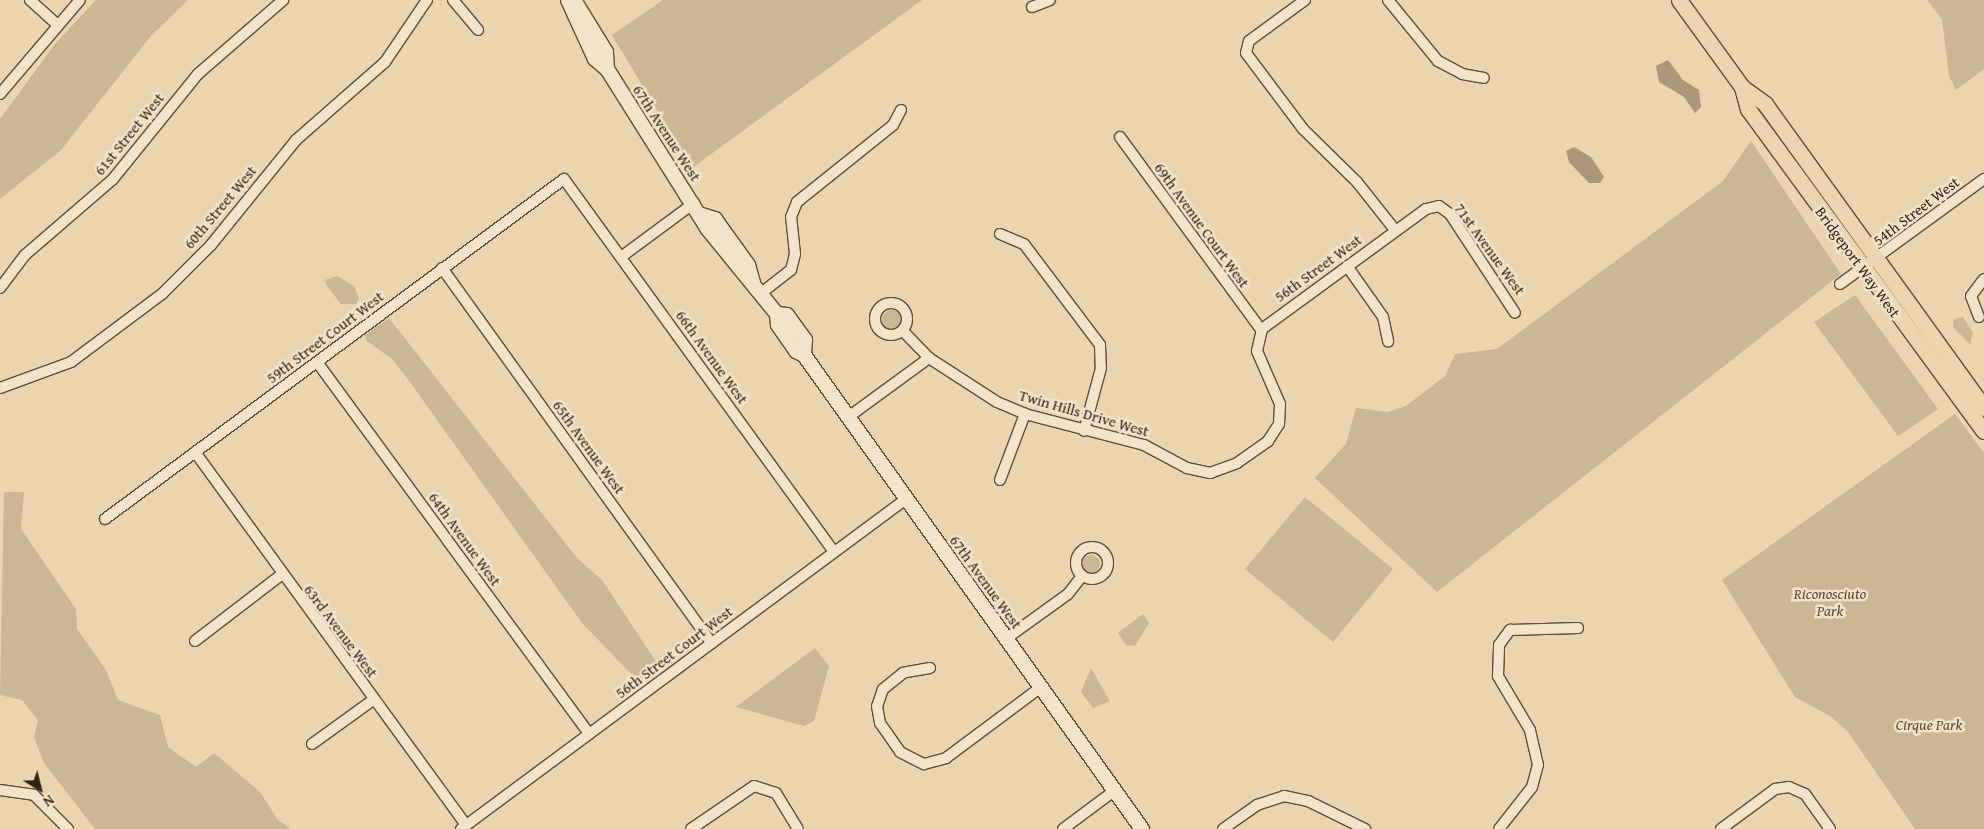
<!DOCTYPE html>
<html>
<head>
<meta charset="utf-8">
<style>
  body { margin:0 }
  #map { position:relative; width:1984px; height:829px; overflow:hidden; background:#ebd4ae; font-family:"Gentium Book Plus",serif }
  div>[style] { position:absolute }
  .green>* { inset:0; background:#ccb694 }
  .round { border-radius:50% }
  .water>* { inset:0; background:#ad977a }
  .roads { filter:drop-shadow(1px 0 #624e3a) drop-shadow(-1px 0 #624e3a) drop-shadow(0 1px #624e3a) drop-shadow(0 -1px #624e3a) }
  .street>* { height:10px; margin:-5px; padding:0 5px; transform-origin:5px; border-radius:5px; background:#f2e3ca }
  .street>.ring { margin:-5px; padding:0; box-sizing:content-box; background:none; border:10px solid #f2e3ca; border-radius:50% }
  .secondary>* { height:14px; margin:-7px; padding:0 7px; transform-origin:7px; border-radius:7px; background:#f2e3ca }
  .primary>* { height:15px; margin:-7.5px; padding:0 7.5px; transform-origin:7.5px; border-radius:7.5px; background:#ebd4ae }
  span { translate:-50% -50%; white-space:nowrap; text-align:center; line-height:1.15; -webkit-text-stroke:5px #f2e3ca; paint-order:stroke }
  .street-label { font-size:15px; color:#352214 }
  .park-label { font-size:15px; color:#5b4734; font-style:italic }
  .north { position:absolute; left:15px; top:764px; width:50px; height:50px; -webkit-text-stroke:4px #f2e3ca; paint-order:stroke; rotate:144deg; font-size:14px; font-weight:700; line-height:20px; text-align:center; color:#352214 }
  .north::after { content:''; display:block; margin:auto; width:18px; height:22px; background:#352214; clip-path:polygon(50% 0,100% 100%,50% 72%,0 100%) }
</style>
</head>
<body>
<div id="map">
  <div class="green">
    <i style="clip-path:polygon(96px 0,188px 0,150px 37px,61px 150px,0 199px,0 119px,55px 44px)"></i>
    <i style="clip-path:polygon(663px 0,922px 0,692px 168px,612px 35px)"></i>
    <i style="clip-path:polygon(1927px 0,1984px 0,1984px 69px,1956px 90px,1949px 76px,1942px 19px)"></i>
    <i style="clip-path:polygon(1751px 141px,1841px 274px,1437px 592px,1315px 478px,1346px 444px,1356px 408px,1388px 412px,1406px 406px,1445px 376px,1455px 354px,1497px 349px,1723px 181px)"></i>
    <i style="clip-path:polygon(337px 276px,354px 286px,359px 298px,356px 304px,341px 304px,326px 285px,325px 280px)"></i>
    <i style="clip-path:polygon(1855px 295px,1938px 409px,1898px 436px,1814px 322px)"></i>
    <i class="round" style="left:882px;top:310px;width:20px;height:20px"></i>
    <i style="clip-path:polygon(1963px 317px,1973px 333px,1970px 344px,1953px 327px,1954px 319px)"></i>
    <i style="clip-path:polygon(389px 318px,577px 558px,602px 580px,661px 669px,640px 683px,582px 623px,407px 378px,392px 359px,367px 341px,365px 335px)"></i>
    <i style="clip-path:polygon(1955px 414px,1984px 453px,1984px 829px,1915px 829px,1848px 732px,1830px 716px,1795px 697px,1722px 580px)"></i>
    <i style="clip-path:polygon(4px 492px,24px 492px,21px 529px,76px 609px,77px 629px,106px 670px,118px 700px,160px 715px,168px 747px,196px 767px,214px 753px,260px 792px,278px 820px,291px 829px,95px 829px,44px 763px,34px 737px,38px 720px,22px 700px,0 695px)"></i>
    <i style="clip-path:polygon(1305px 497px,1393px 569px,1333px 642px,1245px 569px)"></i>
    <i class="round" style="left:1082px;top:555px;width:18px;height:18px"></i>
    <i style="clip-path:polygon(1143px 614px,1149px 623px,1135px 646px,1126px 645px,1118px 633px)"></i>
    <i style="clip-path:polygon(815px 648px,829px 666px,814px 721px,804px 726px,736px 707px)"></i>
    <i style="clip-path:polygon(1091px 668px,1110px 701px,1093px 708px,1081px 692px)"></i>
  </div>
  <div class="water">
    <i style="clip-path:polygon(1668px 60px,1683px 80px,1699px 90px,1701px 107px,1695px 113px,1684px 97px,1659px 82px,1656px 66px)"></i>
    <i style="clip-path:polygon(1574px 147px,1591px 157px,1604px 177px,1600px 183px,1589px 183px,1569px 162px,1566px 151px)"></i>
  </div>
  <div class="roads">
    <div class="street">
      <i style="left:30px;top:0;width:38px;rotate:42deg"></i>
      <i style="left:453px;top:0;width:39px;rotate:50deg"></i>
      <i style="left:1305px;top:0;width:69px;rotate:143.8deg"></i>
      <i style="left:1249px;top:41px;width:12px;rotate:104deg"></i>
      <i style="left:1246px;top:53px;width:95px;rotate:53.1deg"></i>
      <i style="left:1303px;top:129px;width:76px;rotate:44.5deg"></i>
      <i style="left:1357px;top:182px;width:61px;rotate:51.6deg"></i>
      <i style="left:1388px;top:0;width:79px;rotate:50.7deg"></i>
      <i style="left:1438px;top:61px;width:27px;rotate:28deg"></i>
      <i style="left:1462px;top:74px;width:22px;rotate:10deg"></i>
      <i style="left:1032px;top:7px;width:19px;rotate:-21deg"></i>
      <i style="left:0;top:94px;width:123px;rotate:-49.6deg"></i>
      <i style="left:1120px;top:137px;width:239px;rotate:53.8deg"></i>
      <i style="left:1000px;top:234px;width:26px;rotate:23deg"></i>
      <i style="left:1024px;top:244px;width:126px;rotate:53deg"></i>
      <i style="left:1100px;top:345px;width:23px;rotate:88deg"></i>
      <i style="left:1101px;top:368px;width:65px;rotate:105.1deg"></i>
      <i style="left:621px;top:257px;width:91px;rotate:-36.5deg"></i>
      <i style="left:1347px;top:266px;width:62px;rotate:54.8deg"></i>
      <i style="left:1383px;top:317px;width:25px;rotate:78deg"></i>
      <i style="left:442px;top:268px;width:462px;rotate:54.3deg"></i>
      <i style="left:1840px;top:284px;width:178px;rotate:-36.1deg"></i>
      <i style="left:0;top:288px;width:41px;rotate:-52.9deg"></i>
      <i style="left:25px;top:255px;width:116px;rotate:-40.8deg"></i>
      <i style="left:113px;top:179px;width:135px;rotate:-51deg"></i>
      <i style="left:198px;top:74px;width:113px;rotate:-41deg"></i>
      <i style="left:760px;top:294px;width:39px;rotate:-38deg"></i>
      <i style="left:791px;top:270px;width:16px;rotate:-76deg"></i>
      <i style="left:795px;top:254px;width:37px;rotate:-96deg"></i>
      <i style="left:791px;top:217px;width:16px;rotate:-68deg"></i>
      <i style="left:797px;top:202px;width:123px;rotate:-38.7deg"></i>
      <i style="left:893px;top:125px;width:17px;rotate:-62deg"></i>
      <i class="ring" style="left:875px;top:303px;width:22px;height:22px"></i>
      <i style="left:1979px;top:317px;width:22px;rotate:-111deg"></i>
      <i style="left:1971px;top:296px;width:21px;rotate:-53deg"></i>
      <i style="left:903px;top:331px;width:37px;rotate:46deg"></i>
      <i style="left:929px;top:358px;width:81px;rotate:32.9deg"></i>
      <i style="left:997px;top:402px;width:30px;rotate:23deg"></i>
      <i style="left:1025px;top:414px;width:123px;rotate:14.6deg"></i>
      <i style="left:1144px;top:445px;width:49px;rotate:28.1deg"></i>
      <i style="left:1187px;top:468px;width:24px;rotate:12deg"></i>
      <i style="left:1210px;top:473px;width:29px;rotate:-20deg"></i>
      <i style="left:1237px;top:463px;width:38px;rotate:-35deg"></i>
      <i style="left:1268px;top:441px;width:20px;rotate:-57deg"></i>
      <i style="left:1279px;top:424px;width:20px;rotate:-87deg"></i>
      <i style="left:1280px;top:404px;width:58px;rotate:-113.5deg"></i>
      <i style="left:1257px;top:351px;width:23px;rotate:-77deg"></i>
      <i style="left:1262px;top:329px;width:203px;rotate:-36.2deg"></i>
      <i style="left:1426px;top:209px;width:13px;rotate:-13deg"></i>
      <i style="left:1439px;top:206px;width:14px;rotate:36deg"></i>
      <i style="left:1450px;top:214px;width:118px;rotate:56.7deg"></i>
      <i style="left:317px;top:362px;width:461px;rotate:53.8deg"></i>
      <i style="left:0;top:388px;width:76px;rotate:-20.1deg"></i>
      <i style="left:71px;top:362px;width:114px;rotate:-36.8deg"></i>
      <i style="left:162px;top:294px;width:69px;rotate:-45deg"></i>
      <i style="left:211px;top:245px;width:135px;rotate:-51deg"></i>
      <i style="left:296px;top:140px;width:118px;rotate:-41.2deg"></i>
      <i style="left:385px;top:62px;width:75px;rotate:-55.9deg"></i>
      <i style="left:847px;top:418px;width:102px;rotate:-36.2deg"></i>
      <i style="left:195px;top:452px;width:461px;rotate:54deg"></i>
      <i style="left:1000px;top:480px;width:71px;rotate:-69.3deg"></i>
      <i style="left:105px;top:519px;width:571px;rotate:-36.53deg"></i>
      <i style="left:564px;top:179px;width:460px;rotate:54.1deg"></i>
      <i class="ring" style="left:1076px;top:547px;width:22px;height:22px"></i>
      <i style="left:1007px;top:638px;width:75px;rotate:-35.8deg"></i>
      <i style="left:1068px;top:594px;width:23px;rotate:-52deg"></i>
      <i style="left:195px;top:641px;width:108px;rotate:-37.5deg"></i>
      <i style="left:930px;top:668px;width:27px;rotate:170deg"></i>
      <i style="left:903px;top:673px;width:26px;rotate:141deg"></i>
      <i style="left:883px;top:689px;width:18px;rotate:109deg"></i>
      <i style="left:877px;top:706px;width:17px;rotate:80deg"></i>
      <i style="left:880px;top:723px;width:35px;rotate:55deg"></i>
      <i style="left:900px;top:752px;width:27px;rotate:27deg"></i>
      <i style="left:924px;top:764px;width:23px;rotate:-15deg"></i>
      <i style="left:946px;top:758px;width:117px;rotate:-36.7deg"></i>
      <i style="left:312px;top:744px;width:75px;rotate:-35.8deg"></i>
      <i style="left:0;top:790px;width:34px;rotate:8deg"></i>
      <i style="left:34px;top:795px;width:48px;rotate:45deg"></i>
      <i style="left:461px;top:829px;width:554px;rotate:-36.56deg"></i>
      <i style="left:691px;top:829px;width:76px;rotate:-34.3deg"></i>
      <i style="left:754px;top:786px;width:23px;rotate:18deg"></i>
      <i style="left:776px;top:793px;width:42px;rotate:58.6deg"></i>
      <i style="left:1063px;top:829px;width:64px;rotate:-36.7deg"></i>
      <i style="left:1223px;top:829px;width:42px;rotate:-35.2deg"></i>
      <i style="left:1257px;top:805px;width:28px;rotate:-18deg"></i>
      <i style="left:1284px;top:796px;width:25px;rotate:12deg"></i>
      <i style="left:1308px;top:801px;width:64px;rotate:26.2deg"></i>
      <i style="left:1499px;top:829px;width:53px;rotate:-51.8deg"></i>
      <i style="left:1532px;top:787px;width:23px;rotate:-75deg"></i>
      <i style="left:1538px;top:765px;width:36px;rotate:-103deg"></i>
      <i style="left:1530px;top:730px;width:63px;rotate:-120.7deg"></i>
      <i style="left:1498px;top:676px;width:31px;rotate:-88deg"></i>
      <i style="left:1499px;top:645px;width:19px;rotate:-54deg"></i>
      <i style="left:1510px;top:630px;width:68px;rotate:-1.7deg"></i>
      <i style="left:1721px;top:829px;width:67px;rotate:-36.5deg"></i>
      <i style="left:1775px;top:789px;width:14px;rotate:-8deg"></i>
      <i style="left:1789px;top:787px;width:17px;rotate:24deg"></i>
      <i style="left:1805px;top:794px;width:43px;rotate:54.5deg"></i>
    </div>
    <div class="secondary">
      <i style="left:568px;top:0;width:65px;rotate:65.4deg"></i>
      <i style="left:595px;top:59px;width:16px;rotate:40deg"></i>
      <i style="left:607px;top:69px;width:188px;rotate:57.8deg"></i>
      <i style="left:707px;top:228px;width:111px;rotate:50.9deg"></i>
      <i style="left:777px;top:314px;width:11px;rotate:85deg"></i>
      <i style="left:778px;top:325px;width:32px;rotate:55deg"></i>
      <i style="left:796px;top:351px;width:9px;rotate:27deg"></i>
      <i style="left:804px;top:355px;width:582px;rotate:54.51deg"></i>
      <i style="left:574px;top:0;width:61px;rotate:58.4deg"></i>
      <i style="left:606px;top:52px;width:17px;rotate:87deg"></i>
      <i style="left:702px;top:215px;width:14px;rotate:17deg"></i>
      <i style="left:715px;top:219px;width:57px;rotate:54.3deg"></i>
      <i style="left:748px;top:265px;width:19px;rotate:74deg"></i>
      <i style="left:777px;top:314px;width:10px;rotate:6deg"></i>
      <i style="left:787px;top:315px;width:31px;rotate:54deg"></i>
      <i style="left:805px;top:340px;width:15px;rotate:94deg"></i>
    </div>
    <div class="primary">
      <i style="left:1679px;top:0;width:107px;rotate:54.1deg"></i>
      <i style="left:1742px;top:87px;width:29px;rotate:36deg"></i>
      <i style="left:1765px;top:104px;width:375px;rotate:54.2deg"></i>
      <i style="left:1742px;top:87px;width:23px;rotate:75deg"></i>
      <i style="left:1748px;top:109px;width:399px;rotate:53.8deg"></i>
    </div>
  </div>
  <div class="street-label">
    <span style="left:667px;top:133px;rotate:57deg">67th Avenue West</span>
    <span style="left:129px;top:134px;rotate:-51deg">61st Street West</span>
    <span style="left:220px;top:207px;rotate:-50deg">60th Street West</span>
    <span style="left:1916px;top:211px;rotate:-37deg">54th Street West</span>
    <span style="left:1202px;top:225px;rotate:54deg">69th Avenue Court West</span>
    <span style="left:1490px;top:249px;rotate:54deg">71st Avenue West</span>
    <span style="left:1858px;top:262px;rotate:54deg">Bridgeport Way West</span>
    <span style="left:1318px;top:268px;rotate:-36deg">56th Street West</span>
    <span style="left:325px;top:337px;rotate:-37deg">59th Street Court West</span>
    <span style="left:712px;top:357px;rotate:54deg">66th Avenue West</span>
    <span style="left:1084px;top:413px;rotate:16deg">Twin Hills Drive West</span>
    <span style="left:589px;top:447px;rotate:54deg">65th Avenue West</span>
    <span style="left:465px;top:539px;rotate:54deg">64th Avenue West</span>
    <span style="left:986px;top:582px;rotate:54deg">67th Avenue West</span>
    <span style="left:341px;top:631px;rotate:53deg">63rd Avenue West</span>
    <span style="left:674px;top:652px;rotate:-37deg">56th Street Court West</span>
  </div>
  <div class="park-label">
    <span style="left:1830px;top:602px">Riconosciuto<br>Park</span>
    <span style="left:1929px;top:725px">Cirque Park</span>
  </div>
  <div class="north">N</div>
</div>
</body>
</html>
